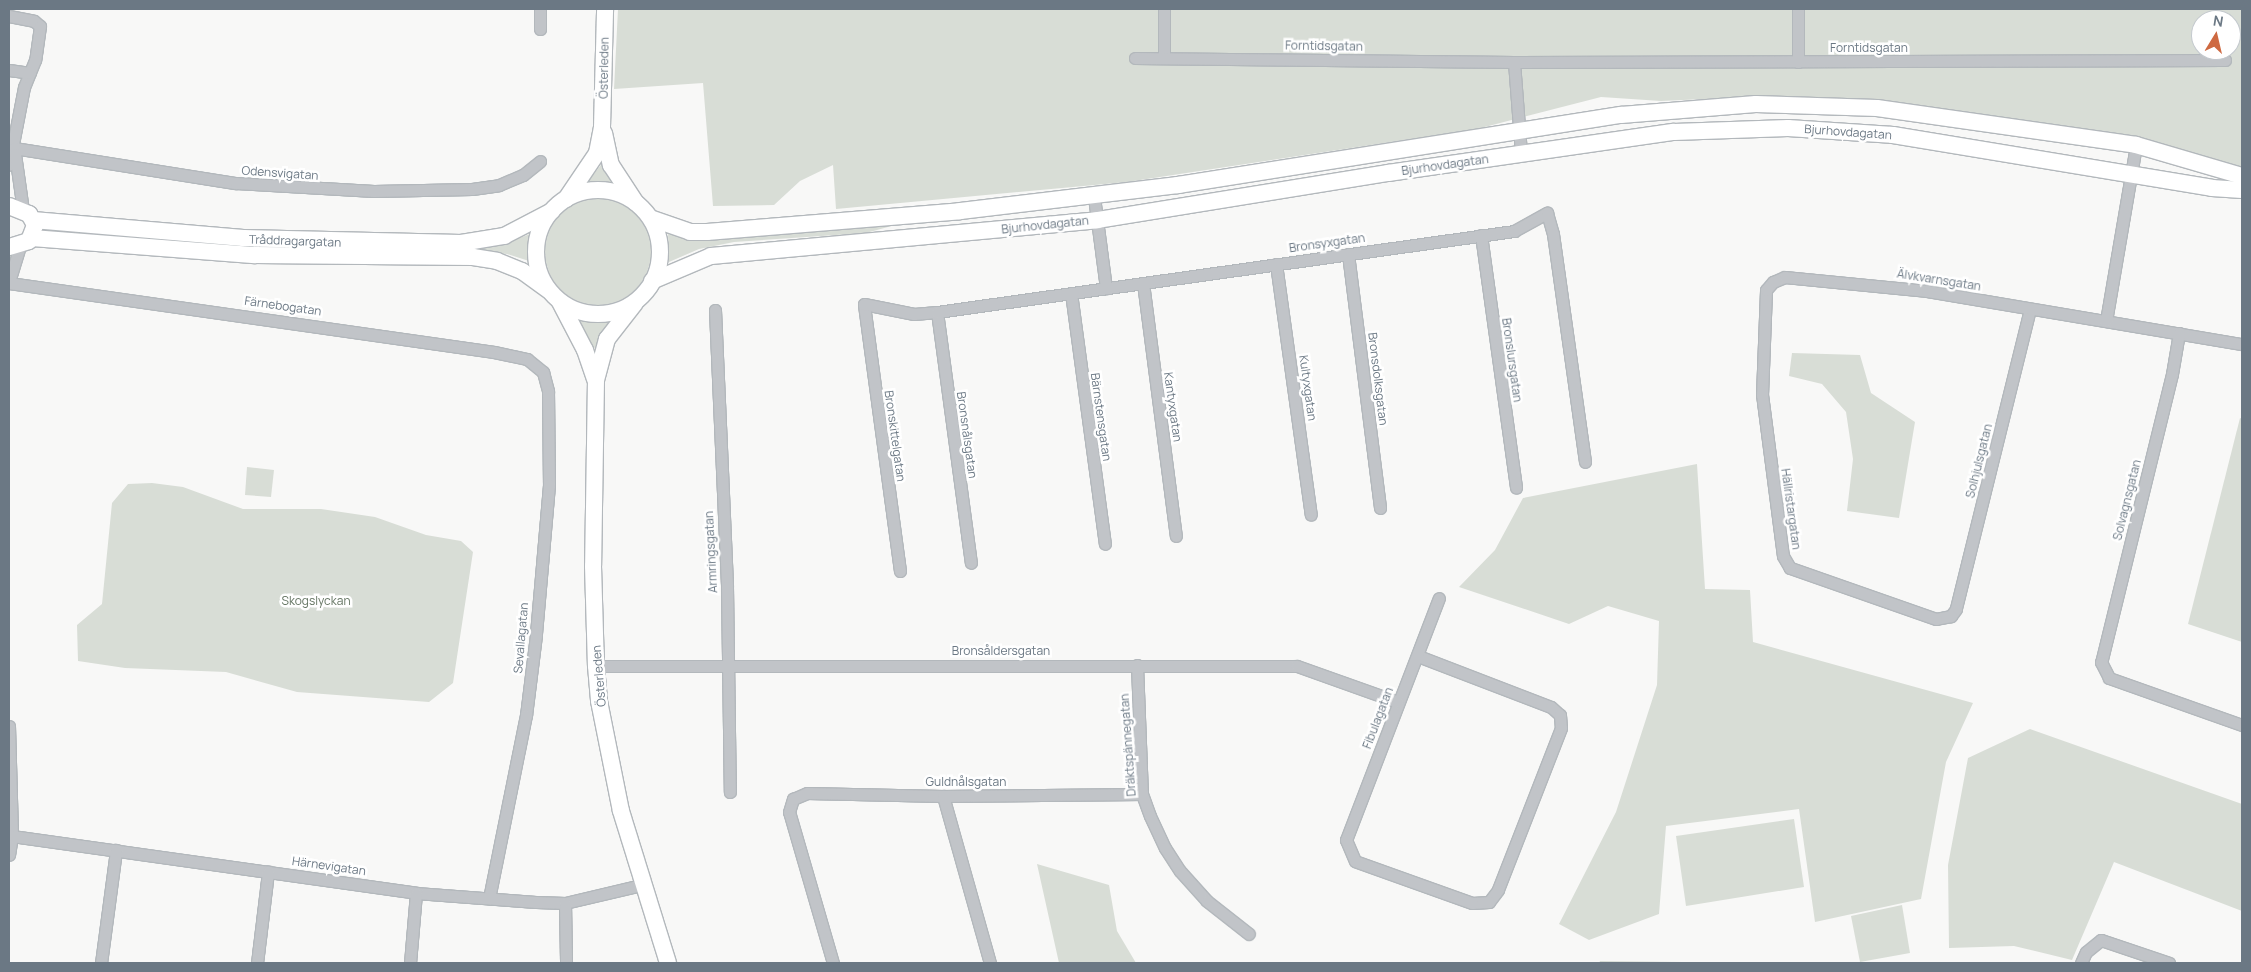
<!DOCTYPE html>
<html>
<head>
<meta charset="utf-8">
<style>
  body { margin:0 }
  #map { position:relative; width:2251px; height:972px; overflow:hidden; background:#f8f8f7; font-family:Manrope,sans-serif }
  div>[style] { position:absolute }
  .green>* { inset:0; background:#d8ddd6 }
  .round { border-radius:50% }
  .roads { filter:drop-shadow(1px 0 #b3b8bc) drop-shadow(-1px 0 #b3b8bc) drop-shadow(0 1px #b3b8bc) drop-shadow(0 -1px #b3b8bc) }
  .minor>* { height:11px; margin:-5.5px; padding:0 5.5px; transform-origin:5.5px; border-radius:5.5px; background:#c1c4c8 }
  .secondary>* { height:16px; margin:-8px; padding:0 8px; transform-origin:8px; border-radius:8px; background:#fff }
  .secondary>.ring { margin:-8px; padding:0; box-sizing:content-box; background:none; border:16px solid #fff; border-radius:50% }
  span { translate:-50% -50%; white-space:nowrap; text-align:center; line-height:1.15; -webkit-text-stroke:5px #fff; paint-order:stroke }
  .street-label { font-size:12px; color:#6b7884 }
  .park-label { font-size:12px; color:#677765 }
  .frame { position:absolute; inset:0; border:10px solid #6b7884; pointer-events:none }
  .north { position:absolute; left:2191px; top:10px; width:50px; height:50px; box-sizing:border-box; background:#fff; border:1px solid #c4c9ce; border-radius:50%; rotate:9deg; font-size:14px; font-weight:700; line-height:20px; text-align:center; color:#6b7884 }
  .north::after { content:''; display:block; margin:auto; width:18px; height:22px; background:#ce6941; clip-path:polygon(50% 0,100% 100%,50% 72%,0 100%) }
</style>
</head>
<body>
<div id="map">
  <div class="green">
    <i style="clip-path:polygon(evenodd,618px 9px,2242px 9px,2242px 169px,1969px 115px,1834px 98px,1771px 96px,1661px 101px,1601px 97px,1477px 129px,1127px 182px,836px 209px,833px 165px,800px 181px,774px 205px,713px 206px,703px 83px,614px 89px,618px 9px,2201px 20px,2231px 20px,2231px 50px,2201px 50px,2201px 20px)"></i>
    <i style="clip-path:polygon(604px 161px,616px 186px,586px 184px)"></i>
    <i class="round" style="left:545px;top:199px;width:106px;height:106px"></i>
    <i style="clip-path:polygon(906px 222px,866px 233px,734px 242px,699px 249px,669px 262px,668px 234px,686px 238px)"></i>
    <i style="clip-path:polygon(530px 234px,529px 261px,507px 254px,472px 251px,506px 243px)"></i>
    <i style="clip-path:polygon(577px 318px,611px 319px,594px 349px)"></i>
    <i style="clip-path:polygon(1792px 353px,1860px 355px,1871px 393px,1915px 422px,1899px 518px,1847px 511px,1853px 459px,1846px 412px,1822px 384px,1789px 376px)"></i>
    <i style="clip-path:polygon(2240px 418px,2242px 419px,2242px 642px,2188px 624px)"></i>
    <i style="clip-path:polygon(1697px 464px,1705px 589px,1750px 590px,1753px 642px,1973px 703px,1946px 762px,1921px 899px,1815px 922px,1799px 809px,1666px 826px,1659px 914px,1589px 940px,1559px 924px,1616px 812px,1657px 685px,1659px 621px,1608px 606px,1569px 624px,1459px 587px,1495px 550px,1523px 498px)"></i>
    <i style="clip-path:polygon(247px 467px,274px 470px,271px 497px,245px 495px)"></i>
    <i style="clip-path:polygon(152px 483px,183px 487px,243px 509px,321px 509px,375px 517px,426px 535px,461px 541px,473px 552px,453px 683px,429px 702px,297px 692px,226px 672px,125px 668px,78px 661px,77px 625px,102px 604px,112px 503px,128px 484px)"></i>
    <i style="clip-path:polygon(2030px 729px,2242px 804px,2242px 911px,2114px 862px,2072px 960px,2014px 946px,1949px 948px,1948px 865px,1968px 758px)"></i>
    <i style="clip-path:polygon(1794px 819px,1804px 887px,1686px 906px,1676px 836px)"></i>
    <i style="clip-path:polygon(1037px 864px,1109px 885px,1117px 931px,1136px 963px,1059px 963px)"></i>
    <i style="clip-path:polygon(1902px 905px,1910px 953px,1860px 962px,1851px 916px)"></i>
    <i style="clip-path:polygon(1600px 961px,1683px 962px,1599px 963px)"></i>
  </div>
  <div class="roads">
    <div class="minor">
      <i style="left:1164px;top:9px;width:48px;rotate:90deg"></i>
      <i style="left:9px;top:16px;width:25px;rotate:11deg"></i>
      <i style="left:34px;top:21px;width:8px;rotate:40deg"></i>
      <i style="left:40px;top:26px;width:34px;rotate:98deg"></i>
      <i style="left:35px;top:60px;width:29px;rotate:112deg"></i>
      <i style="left:24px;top:87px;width:79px;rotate:100.9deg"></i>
      <i style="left:540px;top:29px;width:20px;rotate:-90deg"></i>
      <i style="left:1135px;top:58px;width:379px;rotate:0.6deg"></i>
      <i style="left:1514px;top:62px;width:711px;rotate:-0.16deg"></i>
      <i style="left:1514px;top:62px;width:92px;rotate:85.6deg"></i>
      <i style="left:1798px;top:62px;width:53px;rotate:-90deg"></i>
      <i style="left:9px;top:70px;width:21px;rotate:8deg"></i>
      <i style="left:14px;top:148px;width:225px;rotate:9deg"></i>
      <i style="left:236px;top:183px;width:138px;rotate:3.3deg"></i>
      <i style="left:374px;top:191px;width:98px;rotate:-1.2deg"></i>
      <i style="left:472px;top:189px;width:27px;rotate:-8deg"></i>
      <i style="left:499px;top:185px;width:26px;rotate:-23deg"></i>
      <i style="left:523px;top:175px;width:22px;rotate:-39deg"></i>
      <i style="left:15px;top:154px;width:57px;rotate:81.9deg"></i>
      <i style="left:1094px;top:197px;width:92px;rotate:82.5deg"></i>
      <i style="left:1481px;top:235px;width:255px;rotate:82.1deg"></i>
      <i style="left:1348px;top:254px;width:256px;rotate:82.8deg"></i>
      <i style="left:1276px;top:264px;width:253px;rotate:82.1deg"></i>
      <i style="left:9px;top:282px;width:38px;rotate:-73deg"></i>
      <i style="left:9px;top:283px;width:490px;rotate:8.1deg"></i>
      <i style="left:494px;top:352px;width:34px;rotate:12deg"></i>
      <i style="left:527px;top:359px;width:21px;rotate:39deg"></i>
      <i style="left:543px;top:372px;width:20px;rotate:75deg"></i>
      <i style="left:548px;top:391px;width:94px;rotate:89.4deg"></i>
      <i style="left:549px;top:485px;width:151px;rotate:95deg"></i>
      <i style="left:536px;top:635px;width:81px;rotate:97.1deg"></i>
      <i style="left:526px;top:715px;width:187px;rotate:101.4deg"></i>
      <i style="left:1143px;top:283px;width:255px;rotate:82.6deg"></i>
      <i style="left:1071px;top:293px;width:253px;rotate:82.3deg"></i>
      <i style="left:2030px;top:309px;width:309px;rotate:103.9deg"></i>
      <i style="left:1956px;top:609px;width:9px;rotate:126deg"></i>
      <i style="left:1951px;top:616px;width:15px;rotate:169deg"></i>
      <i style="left:1936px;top:619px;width:155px;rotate:-160.7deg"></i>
      <i style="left:1790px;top:568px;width:14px;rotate:-120deg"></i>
      <i style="left:1783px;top:556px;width:162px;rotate:-97.4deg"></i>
      <i style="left:1762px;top:395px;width:105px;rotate:-87.8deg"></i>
      <i style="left:1766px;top:290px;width:11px;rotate:-49deg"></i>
      <i style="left:1773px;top:282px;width:13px;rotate:-23deg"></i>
      <i style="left:1785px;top:277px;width:143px;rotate:5.6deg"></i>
      <i style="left:1927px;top:291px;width:319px;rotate:9.6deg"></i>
      <i style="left:715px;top:310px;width:277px;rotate:87.5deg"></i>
      <i style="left:727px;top:587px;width:205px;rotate:89.2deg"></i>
      <i style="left:937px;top:312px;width:253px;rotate:82.3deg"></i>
      <i style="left:2106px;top:321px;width:179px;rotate:-80.3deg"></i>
      <i style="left:2179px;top:333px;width:42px;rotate:99.7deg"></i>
      <i style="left:2172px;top:374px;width:297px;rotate:103.8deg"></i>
      <i style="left:2101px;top:662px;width:18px;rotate:63deg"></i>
      <i style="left:2109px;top:678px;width:141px;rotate:19.5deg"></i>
      <i style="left:900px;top:571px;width:269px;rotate:-97.7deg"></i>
      <i style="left:864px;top:304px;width:51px;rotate:11.3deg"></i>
      <i style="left:914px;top:314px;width:23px;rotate:-5deg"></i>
      <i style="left:937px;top:312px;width:583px;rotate:-7.99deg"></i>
      <i style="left:1514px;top:231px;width:38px;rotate:-29deg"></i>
      <i style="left:1547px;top:213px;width:22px;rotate:74deg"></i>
      <i style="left:1553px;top:234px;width:230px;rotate:82deg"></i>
      <i style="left:1418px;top:656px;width:142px;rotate:21deg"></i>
      <i style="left:1551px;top:707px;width:12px;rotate:42deg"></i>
      <i style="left:1560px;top:715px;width:13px;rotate:86deg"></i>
      <i style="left:1561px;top:728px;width:174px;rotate:111.3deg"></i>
      <i style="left:1498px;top:890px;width:15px;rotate:127deg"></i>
      <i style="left:1489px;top:902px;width:17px;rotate:177deg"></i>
      <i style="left:1472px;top:903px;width:124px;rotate:-160.3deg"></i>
      <i style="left:1355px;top:861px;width:23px;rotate:-113deg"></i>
      <i style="left:1346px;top:840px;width:259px;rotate:-69deg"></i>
      <i style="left:1137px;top:665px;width:129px;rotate:87.8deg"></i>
      <i style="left:1142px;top:794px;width:23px;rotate:70deg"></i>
      <i style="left:1150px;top:816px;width:35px;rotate:65deg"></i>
      <i style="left:1165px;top:848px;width:27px;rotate:57deg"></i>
      <i style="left:1180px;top:871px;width:40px;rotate:48deg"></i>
      <i style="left:1207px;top:901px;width:53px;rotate:38.2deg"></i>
      <i style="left:596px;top:666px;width:701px"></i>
      <i style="left:1297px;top:666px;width:107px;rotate:19.6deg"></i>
      <i style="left:9px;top:726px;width:110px;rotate:88.4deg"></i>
      <i style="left:12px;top:836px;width:19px;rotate:99deg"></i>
      <i style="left:943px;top:796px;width:173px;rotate:74.3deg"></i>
      <i style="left:12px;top:836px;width:408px;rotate:8deg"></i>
      <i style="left:416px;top:893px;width:120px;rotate:4.3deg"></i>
      <i style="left:536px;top:902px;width:29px;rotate:2deg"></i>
      <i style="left:565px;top:903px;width:79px;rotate:-13.2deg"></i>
      <i style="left:565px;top:903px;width:60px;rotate:89deg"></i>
      <i style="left:101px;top:963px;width:114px;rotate:-82.4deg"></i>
      <i style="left:257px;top:963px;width:92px;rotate:-83.1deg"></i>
      <i style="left:410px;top:963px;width:70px;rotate:-85.1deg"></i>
      <i style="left:833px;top:963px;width:157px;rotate:-106.2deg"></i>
      <i style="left:789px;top:812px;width:14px;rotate:-73deg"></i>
      <i style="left:793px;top:799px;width:15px;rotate:-23deg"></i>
      <i style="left:807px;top:793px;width:136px;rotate:1.3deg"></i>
      <i style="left:943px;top:796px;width:199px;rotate:-0.6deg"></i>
      <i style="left:2081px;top:963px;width:12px;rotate:-66deg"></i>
      <i style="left:2086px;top:952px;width:19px;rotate:-39deg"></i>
      <i style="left:2101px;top:940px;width:72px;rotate:18.7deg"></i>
    </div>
    <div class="secondary">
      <i style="left:604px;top:133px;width:33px;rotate:78deg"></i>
      <i style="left:611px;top:165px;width:45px;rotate:56.7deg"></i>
      <i class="ring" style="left:536px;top:190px;width:108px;height:108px"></i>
      <i style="left:566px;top:199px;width:55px;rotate:-56deg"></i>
      <i style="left:597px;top:153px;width:26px;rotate:-79deg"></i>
      <i style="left:602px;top:127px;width:118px;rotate:-88.5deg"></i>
      <i style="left:9px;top:206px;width:22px;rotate:22deg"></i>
      <i style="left:29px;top:214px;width:13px;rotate:61deg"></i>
      <i style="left:35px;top:225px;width:17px;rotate:111deg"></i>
      <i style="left:29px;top:241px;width:21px;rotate:163deg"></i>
      <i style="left:653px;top:219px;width:39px;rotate:19deg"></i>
      <i style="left:690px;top:232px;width:17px"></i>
      <i style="left:707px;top:232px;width:254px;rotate:-4.7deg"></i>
      <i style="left:960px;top:211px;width:220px;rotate:-6.8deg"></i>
      <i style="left:1178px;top:185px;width:448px;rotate:-9deg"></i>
      <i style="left:1621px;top:115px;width:135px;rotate:-4.7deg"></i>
      <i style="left:1756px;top:104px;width:121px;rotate:1.9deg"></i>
      <i style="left:1877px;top:108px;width:262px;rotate:8.1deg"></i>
      <i style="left:2136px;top:145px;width:110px;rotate:16.3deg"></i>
      <i style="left:33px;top:220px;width:211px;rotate:4.9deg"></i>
      <i style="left:243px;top:238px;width:218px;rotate:1.3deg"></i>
      <i style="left:461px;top:243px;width:44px;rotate:-9.2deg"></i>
      <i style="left:504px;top:236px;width:54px;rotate:-27.5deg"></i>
      <i style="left:32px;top:238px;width:224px;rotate:4.4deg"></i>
      <i style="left:255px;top:255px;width:218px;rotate:0.5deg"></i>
      <i style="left:473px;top:257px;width:24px;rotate:9deg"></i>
      <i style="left:497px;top:261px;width:27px;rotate:22deg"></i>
      <i style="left:522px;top:271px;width:32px;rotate:36deg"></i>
      <i style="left:652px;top:281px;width:64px;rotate:-23deg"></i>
      <i style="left:711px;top:256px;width:388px;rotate:-5.3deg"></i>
      <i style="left:1097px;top:220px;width:295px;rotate:-9.2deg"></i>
      <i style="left:1388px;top:173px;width:289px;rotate:-8.2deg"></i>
      <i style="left:1674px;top:132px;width:114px;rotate:-2deg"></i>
      <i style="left:1788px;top:128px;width:105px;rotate:3.8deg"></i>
      <i style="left:1893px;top:135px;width:323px;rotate:9.4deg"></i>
      <i style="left:2212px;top:188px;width:30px;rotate:4deg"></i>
      <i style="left:560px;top:302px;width:54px;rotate:62.5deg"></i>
      <i style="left:585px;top:350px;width:31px;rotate:71deg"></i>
      <i style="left:635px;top:303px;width:46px;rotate:127.9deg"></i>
      <i style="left:607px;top:339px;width:42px;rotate:105deg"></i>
      <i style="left:596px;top:380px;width:186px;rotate:90.9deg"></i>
      <i style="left:593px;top:566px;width:100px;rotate:88.3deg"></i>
      <i style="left:596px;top:666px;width:35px;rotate:85deg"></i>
      <i style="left:599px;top:701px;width:112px;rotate:78.7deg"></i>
      <i style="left:621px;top:811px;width:159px;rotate:72.8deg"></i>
    </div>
  </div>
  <div class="street-label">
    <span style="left:1324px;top:46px;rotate:1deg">Forntidsgatan</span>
    <span style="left:1869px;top:48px">Forntidsgatan</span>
    <span style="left:604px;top:68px;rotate:-89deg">Österleden</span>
    <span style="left:1848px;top:132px;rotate:4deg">Bjurhovdagatan</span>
    <span style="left:1445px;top:165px;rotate:-8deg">Bjurhovdagatan</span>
    <span style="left:280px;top:173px;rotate:4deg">Odensvigatan</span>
    <span style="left:1045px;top:225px;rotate:-6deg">Bjurhovdagatan</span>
    <span style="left:295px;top:241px;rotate:2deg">Tråddragargatan</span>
    <span style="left:1327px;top:243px;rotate:-8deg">Bronsyxgatan</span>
    <span style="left:1939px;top:280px;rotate:9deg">Älvkvarnsgatan</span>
    <span style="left:283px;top:306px;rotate:8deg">Färnebogatan</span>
    <span style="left:1512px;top:360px;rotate:82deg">Bronslursgatan</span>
    <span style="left:1378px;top:379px;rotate:83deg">Bronsdolksgatan</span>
    <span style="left:1308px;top:388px;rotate:82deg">Kultyxgatan</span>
    <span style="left:1173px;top:407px;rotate:82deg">Kantyxgatan</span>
    <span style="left:1101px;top:417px;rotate:82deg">Bärnstensgatan</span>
    <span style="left:967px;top:435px;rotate:82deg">Bronsnålsgatan</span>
    <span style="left:895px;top:436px;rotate:82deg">Bronskittelgatan</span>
    <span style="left:1979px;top:461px;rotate:-76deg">Solhjulsgatan</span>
    <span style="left:2127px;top:500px;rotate:-76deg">Solvagnsgatan</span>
    <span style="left:1791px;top:509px;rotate:82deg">Hällristargatan</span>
    <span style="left:711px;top:552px;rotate:-93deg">Armringsgatan</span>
    <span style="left:521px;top:638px;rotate:-85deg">Sevallagatan</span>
    <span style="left:1001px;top:651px">Bronsåldersgatan</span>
    <span style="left:599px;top:676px;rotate:-95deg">Österleden</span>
    <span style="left:1378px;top:718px;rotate:-69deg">Fibulagatan</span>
    <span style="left:1128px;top:745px;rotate:-94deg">Dräktspännegatan</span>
    <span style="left:966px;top:782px">Guldnålsgatan</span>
    <span style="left:329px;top:866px;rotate:8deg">Härnevigatan</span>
  </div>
  <div class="park-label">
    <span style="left:316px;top:601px">Skogslyckan</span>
  </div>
  <div class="frame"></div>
  <div class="north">N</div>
</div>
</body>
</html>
